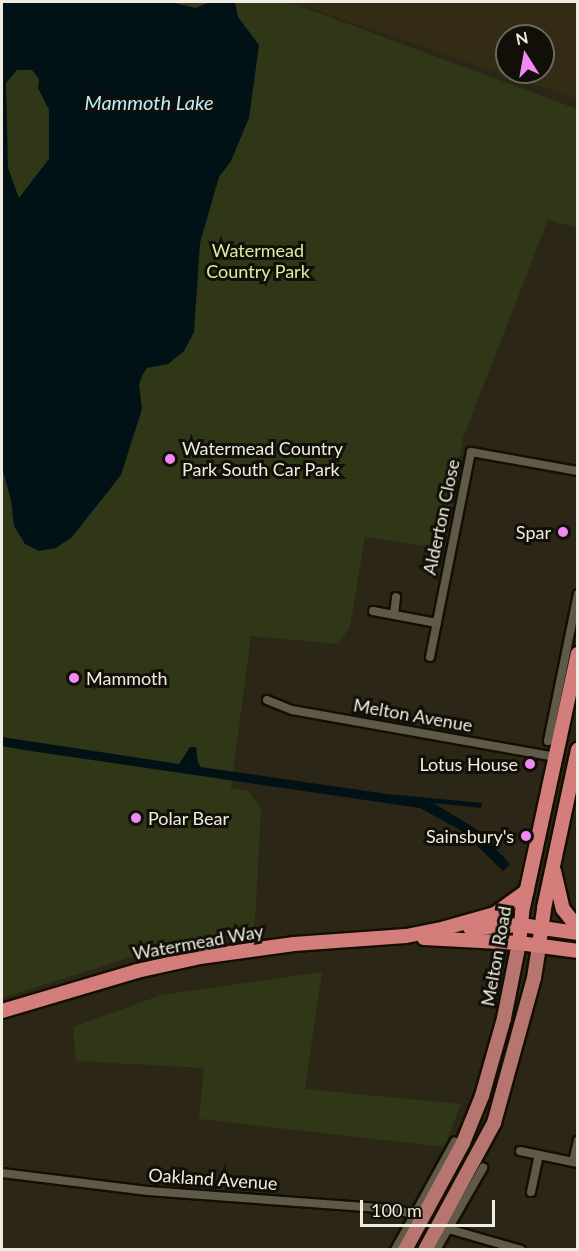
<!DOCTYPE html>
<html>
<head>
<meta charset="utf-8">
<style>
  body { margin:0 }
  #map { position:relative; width:579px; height:1251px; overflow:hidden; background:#2b2616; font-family:Lato,sans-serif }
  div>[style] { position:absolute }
  .built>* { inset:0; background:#332b14 }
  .green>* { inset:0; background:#2f3717 }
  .water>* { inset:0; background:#011216 }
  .roads { filter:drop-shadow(2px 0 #140f02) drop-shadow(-2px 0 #140f02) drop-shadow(0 2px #140f02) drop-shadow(0 -2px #140f02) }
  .minor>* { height:8px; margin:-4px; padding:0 4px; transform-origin:4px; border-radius:4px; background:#5f5a48 }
  .primary>* { height:14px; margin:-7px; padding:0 7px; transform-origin:7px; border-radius:7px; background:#b7756f }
  .trunk>* { height:14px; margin:-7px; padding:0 7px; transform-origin:7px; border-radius:7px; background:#d47e7c }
  .dots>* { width:16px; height:16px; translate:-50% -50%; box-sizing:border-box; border:3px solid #120f08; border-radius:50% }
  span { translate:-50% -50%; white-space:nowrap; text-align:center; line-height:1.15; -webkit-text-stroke:6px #120f08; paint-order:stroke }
  .park-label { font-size:18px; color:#daeea3 }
  .poi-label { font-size:18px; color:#efece1 }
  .left { translate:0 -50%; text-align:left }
  .right { translate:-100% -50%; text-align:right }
  .street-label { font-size:18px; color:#efece1 }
  .water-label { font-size:20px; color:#b7effb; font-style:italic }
  .frame { position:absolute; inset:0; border:3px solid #efece1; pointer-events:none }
  .north { position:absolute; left:495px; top:24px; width:60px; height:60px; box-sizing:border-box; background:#120f08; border:2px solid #6a675f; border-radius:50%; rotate:349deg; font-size:16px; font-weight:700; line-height:24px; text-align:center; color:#efece1 }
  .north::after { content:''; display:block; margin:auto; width:21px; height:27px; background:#f18af4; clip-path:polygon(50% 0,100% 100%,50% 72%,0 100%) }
  .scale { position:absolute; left:360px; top:1200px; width:135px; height:27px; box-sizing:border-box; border:3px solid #efece1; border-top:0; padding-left:8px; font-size:18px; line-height:21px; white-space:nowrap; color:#efece1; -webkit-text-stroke:4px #120f08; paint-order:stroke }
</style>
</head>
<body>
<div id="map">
  <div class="built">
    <i style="clip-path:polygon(evenodd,291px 2px,577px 2px,577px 99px,291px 2px,507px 36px,543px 36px,543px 72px,507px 72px,507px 36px)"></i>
  </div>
  <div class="green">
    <i style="clip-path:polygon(2px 2px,289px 2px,577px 109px,577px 228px,548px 220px,463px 438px,444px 549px,365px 537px,350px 627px,338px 644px,251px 636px,231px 788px,248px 791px,261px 808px,255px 923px,252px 934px,138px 955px,2px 998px)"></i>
    <i style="clip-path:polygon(322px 972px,305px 1089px,461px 1104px,445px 1147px,199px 1119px,204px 1068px,76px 1061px,73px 1027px,161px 995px)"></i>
  </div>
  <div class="water">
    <i style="clip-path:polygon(evenodd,2px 2px,169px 2px,196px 8px,210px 2px,235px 2px,238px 17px,259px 45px,249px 118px,231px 161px,219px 177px,200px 243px,194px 332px,184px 351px,168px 364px,147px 368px,142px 376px,139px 385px,142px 409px,121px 475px,110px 489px,72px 537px,56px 548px,39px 551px,25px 544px,14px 526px,11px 500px,2px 467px,2px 2px,17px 70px,32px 70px,39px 79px,38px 88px,49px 110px,49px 159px,19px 198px,8px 168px,6px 83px,17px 70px)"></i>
    <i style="clip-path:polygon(2px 737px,179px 764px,190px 747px,196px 747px,198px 763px,201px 767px,387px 794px,482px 803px,481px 808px,433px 803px,478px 830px,510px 864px,503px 871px,462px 831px,420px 808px,24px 750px,2px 746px)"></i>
  </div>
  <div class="roads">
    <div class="minor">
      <i style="left:373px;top:611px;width:65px;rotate:10.6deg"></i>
      <i style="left:394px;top:614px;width:17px;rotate:-83deg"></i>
      <i style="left:430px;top:657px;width:209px;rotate:-78.7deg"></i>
      <i style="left:471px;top:452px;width:109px;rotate:10.1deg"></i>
      <i style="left:267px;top:700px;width:27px;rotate:22deg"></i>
      <i style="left:292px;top:710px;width:268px;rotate:10.1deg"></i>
      <i style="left:548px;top:741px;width:150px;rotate:-78.5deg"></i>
      <i style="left:520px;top:1151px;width:59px;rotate:11.7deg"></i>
      <i style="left:573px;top:1162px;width:22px;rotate:-77deg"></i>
      <i style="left:2px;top:1173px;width:147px;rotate:7deg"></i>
      <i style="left:148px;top:1191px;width:245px;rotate:4.2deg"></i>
      <i style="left:392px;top:1209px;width:32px;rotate:14deg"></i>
      <i style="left:531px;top:1192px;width:38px;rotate:-78deg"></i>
      <i style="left:445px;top:1228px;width:79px;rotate:16.1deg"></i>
      <i style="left:395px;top:1250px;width:124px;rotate:-61.2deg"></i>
      <i style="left:436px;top:1250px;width:95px;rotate:-60.2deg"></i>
    </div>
    <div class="primary">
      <i style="left:405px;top:1250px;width:122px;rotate:-61.5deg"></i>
      <i style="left:463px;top:1143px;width:51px;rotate:-68deg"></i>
      <i style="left:482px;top:1096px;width:81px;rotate:-74.2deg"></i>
      <i style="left:504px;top:1018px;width:76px;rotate:-78.7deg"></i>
      <i style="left:425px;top:1250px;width:145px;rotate:-61.5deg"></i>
      <i style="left:494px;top:1123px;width:150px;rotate:-74.6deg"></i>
      <i style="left:534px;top:978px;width:33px;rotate:-81deg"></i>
    </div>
    <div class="trunk">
      <i style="left:554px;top:871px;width:39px;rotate:77deg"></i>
      <i style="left:563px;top:909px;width:24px;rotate:52deg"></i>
      <i style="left:470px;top:928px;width:51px;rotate:-3.4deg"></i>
      <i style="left:521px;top:925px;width:58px;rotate:8deg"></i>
      <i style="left:424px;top:938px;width:95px;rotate:3deg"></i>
      <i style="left:519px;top:943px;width:60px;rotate:7.7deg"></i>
      <i style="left:519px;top:943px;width:31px;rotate:-84deg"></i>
      <i style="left:522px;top:912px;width:264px;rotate:-77.8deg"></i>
      <i style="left:539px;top:945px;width:37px;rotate:-82deg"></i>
      <i style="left:544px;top:908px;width:162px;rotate:-77.9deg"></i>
      <i style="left:2px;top:1011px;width:141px;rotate:-16.5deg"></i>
      <i style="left:137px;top:971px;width:65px;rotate:-12.5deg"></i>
      <i style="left:200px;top:957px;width:95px;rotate:-7.9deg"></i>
      <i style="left:294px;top:944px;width:112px;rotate:-4.1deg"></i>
      <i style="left:406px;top:936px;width:33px;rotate:-11deg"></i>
      <i style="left:438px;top:930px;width:59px;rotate:-15.7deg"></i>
      <i style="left:495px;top:914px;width:39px;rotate:-36deg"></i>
    </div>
  </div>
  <div class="dots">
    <i style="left:170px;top:459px;background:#f18af4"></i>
    <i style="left:563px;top:532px;background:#f18af4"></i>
    <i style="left:74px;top:678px;background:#f18af4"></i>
    <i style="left:530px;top:764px;background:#f18af4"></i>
    <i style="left:136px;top:818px;background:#f18af4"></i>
    <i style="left:526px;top:836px;background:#f18af4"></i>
  </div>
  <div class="park-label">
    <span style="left:258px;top:261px">Watermead<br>Country Park</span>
  </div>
  <div class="poi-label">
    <span class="left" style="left:182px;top:459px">Watermead Country<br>Park South Car Park</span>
    <span class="right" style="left:551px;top:532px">Spar</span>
    <span class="left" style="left:86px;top:678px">Mammoth</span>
    <span class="right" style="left:518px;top:764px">Lotus House</span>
    <span class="left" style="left:148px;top:818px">Polar Bear</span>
    <span class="right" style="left:514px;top:836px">Sainsbury's</span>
  </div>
  <div class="street-label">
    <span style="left:441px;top:517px;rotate:-78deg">Alderton Close</span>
    <span style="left:413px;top:715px;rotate:10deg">Melton Avenue</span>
    <span style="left:198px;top:942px;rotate:-10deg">Watermead Way</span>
    <span style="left:496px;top:956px;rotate:-80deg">Melton Road</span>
    <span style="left:213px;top:1179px;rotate:4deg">Oakland Avenue</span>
  </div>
  <div class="water-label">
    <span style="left:149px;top:102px">Mammoth Lake</span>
  </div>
  <div class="frame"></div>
  <div class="north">N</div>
  <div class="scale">100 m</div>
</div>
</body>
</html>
